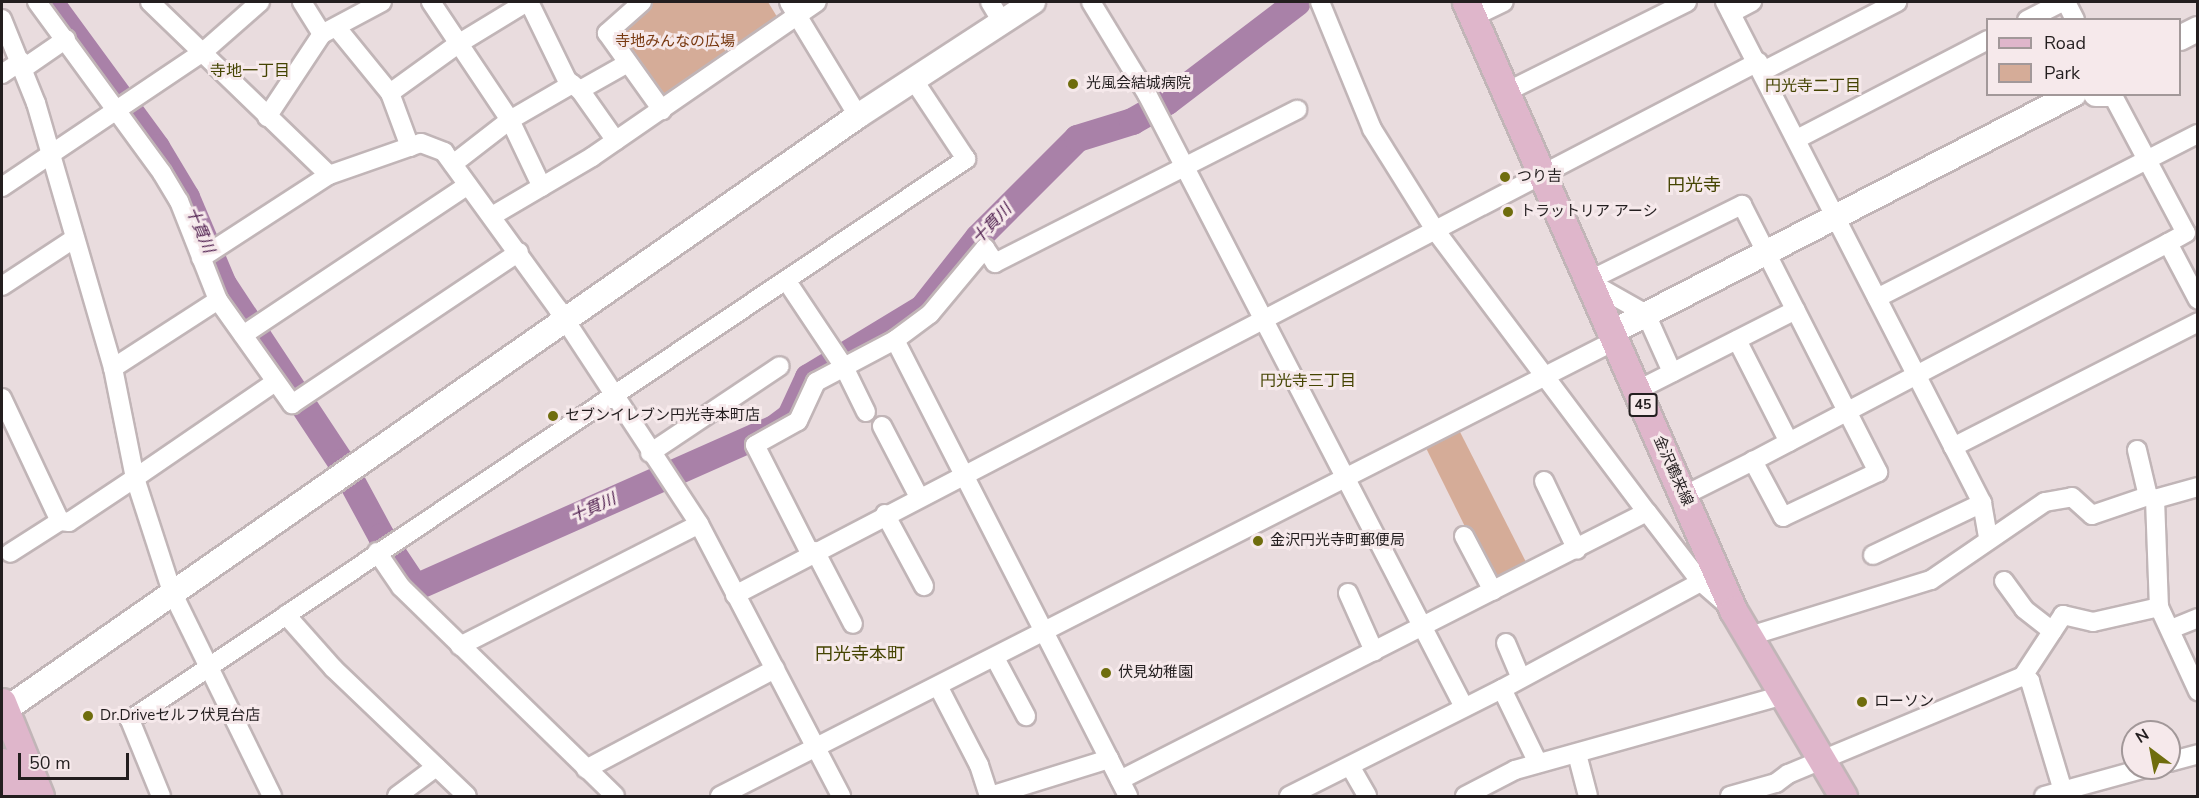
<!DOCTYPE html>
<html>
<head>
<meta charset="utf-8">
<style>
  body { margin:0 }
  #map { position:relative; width:2199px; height:798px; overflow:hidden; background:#e9dcde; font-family:"Nunito Sans","Noto Sans JP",sans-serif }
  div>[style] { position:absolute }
  .green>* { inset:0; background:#d5ac98 }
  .river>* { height:27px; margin:-13.5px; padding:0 13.5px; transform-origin:13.5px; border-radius:13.5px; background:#a981a8 }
  .roads { filter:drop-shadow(2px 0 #c1b5b7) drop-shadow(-2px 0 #c1b5b7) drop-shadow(0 2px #c1b5b7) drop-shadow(0 -2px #c1b5b7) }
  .street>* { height:18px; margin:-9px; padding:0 9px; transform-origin:9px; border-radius:9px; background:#fff }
  .secondary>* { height:24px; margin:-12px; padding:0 12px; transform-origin:12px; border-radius:12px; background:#fff }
  .primary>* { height:27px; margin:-13.5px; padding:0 13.5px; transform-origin:13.5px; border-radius:13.5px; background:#dfb6cb }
  .dots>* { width:16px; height:16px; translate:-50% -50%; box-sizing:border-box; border:3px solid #f6e9eb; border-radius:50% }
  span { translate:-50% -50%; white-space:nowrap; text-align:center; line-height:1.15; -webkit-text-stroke:6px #f6e9eb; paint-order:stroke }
  .shield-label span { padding:2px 4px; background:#f6e9eb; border:2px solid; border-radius:4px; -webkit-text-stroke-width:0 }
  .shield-label { font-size:14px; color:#231e1f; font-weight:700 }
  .park-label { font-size:15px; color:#783810 }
  .poi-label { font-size:15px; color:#231e1f }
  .left { translate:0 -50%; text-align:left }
  .street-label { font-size:15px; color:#231e1f }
  .neighbourhood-label { font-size:16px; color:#454402 }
  .water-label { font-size:16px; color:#481648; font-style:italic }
  .quarter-label { font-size:18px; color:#454402 }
  .frame { position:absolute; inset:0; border:3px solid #231e1f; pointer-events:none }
  .legend { position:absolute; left:1986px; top:18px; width:195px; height:78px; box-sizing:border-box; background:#f6e9eb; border:2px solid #a29899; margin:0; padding:8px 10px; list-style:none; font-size:18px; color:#231e1f }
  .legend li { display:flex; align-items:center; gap:12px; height:30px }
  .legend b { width:30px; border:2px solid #a29899 }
  .north { position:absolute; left:2121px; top:720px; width:60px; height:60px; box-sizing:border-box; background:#f6e9eb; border:2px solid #a29899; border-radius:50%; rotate:328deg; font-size:16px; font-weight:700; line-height:24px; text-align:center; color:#231e1f }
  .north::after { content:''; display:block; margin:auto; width:21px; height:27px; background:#6f6d0d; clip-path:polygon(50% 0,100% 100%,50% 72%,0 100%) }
  .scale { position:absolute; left:18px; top:753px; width:111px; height:27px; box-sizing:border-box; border:3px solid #231e1f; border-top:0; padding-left:8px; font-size:18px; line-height:21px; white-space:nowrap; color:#231e1f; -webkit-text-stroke:4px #f6e9eb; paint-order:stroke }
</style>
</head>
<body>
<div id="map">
  <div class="green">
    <i style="clip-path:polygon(652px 2px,768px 2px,779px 20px,664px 97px,616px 32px)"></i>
    <i style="clip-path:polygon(1457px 426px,1528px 566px,1494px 585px,1424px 444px)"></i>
  </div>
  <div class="river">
    <i style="left:50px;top:2px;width:180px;rotate:53.8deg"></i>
    <i style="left:156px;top:147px;width:58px;rotate:59deg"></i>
    <i style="left:186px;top:197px;width:95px;rotate:67deg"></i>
    <i style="left:223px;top:284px;width:214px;rotate:56.5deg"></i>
    <i style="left:341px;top:462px;width:84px;rotate:61.6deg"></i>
    <i style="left:381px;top:536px;width:61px;rotate:56.3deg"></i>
    <i style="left:415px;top:587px;width:393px;rotate:-23.9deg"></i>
    <i style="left:774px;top:428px;width:20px;rotate:-37deg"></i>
    <i style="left:790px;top:416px;width:43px;rotate:-65.2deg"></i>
    <i style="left:808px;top:377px;width:133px;rotate:-31.2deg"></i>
    <i style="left:922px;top:308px;width:90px;rotate:-51.7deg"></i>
    <i style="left:978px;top:237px;width:140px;rotate:-45deg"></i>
    <i style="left:1077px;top:138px;width:58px;rotate:-17.2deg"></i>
    <i style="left:1132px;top:121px;width:40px;rotate:-29.7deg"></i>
    <i style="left:1167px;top:101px;width:163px;rotate:-37.3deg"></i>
  </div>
  <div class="roads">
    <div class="street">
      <i style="left:37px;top:2px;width:212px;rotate:53.8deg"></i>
      <i style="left:162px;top:173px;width:33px;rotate:59deg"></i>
      <i style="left:179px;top:201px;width:106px;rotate:68.5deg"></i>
      <i style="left:218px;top:300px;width:128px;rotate:54.6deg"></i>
      <i style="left:292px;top:404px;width:273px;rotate:-33.8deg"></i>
      <i style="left:150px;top:2px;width:249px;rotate:44deg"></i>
      <i style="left:302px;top:2px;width:38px;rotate:58deg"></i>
      <i style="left:431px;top:2px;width:142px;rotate:56.2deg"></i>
      <i style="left:510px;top:120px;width:74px;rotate:64.5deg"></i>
      <i style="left:529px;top:2px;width:87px;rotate:64deg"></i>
      <i style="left:567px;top:80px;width:16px;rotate:38deg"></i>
      <i style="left:580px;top:90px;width:62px;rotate:54.8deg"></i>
      <i style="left:642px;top:2px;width:47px;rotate:138.5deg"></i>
      <i style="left:607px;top:33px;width:95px;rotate:54.5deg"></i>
      <i style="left:789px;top:2px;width:133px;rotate:58.8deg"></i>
      <i style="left:990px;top:2px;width:21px;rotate:59deg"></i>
      <i style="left:1091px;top:2px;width:108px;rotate:58.7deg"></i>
      <i style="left:1147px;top:94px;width:690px;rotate:62.66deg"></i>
      <i style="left:1320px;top:2px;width:137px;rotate:67.7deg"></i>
      <i style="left:1372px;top:129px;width:119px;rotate:58deg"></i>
      <i style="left:1435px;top:230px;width:353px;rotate:53.1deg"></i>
      <i style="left:1647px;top:512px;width:88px;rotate:52.4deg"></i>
      <i style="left:1701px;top:582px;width:35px;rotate:41deg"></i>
      <i style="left:1725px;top:2px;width:563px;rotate:62.84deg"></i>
      <i style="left:1982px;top:503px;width:35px;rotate:80deg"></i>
      <i style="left:2066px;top:2px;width:20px;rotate:63deg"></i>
      <i style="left:1731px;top:13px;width:24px;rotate:-28deg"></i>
      <i style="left:1473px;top:17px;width:34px;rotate:-26deg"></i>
      <i style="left:2px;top:19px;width:91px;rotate:68deg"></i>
      <i style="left:36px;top:103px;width:276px;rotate:73.8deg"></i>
      <i style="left:113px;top:368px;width:112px;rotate:78.7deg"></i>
      <i style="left:135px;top:478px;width:79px;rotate:146.3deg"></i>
      <i style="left:69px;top:522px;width:9px;rotate:-174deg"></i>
      <i style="left:60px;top:521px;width:59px;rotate:147.4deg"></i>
      <i style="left:2027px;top:20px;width:39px;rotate:-27deg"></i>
      <i style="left:337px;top:28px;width:84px;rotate:50.8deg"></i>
      <i style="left:24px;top:68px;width:51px;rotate:-34.6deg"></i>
      <i style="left:1763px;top:71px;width:151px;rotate:-27.2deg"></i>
      <i style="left:2px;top:74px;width:23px;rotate:-34deg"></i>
      <i style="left:580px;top:90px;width:55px;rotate:-29.4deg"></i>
      <i style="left:1506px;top:92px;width:202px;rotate:-26.4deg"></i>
      <i style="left:2112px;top:94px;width:157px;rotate:62deg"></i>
      <i style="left:2186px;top:233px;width:21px;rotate:151deg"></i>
      <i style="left:2168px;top:243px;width:64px;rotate:62.2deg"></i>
      <i style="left:267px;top:117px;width:100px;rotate:-56.5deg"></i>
      <i style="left:322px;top:34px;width:68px;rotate:-28.1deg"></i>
      <i style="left:1797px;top:139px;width:215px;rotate:-27.4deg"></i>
      <i style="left:410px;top:147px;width:58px;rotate:-110.3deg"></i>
      <i style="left:390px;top:93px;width:84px;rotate:-35.8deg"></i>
      <i style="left:458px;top:44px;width:81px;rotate:-31.3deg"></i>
      <i style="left:453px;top:164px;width:72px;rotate:-37.7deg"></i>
      <i style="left:510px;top:120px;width:72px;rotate:-30.1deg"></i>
      <i style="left:2px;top:187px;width:242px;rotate:-33.9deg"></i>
      <i style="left:203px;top:52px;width:76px;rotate:-41.3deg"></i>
      <i style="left:492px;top:216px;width:116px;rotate:-30.5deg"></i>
      <i style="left:592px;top:157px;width:273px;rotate:-34.6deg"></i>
      <i style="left:201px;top:258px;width:153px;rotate:-33deg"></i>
      <i style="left:329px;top:175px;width:97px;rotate:-19.2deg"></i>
      <i style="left:421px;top:143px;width:25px;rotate:21deg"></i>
      <i style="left:444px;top:152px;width:194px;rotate:54deg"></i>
      <i style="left:558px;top:309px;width:257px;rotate:56.7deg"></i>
      <i style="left:699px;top:524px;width:307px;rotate:62.4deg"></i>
      <i style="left:786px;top:280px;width:105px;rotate:56.3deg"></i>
      <i style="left:844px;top:367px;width:58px;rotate:-27.9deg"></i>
      <i style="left:895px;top:340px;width:512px;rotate:62.93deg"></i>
      <i style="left:1588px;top:281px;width:172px;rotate:-26.3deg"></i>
      <i style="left:1742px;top:205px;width:300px;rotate:63deg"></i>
      <i style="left:1878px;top:472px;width:105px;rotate:154.7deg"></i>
      <i style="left:1783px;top:517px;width:64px;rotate:-118.2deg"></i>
      <i style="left:1753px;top:461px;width:76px;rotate:153.4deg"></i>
      <i style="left:1588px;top:281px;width:67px;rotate:29.6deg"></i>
      <i style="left:1646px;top:314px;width:64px;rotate:65.9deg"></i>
      <i style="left:2px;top:286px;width:87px;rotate:-33.3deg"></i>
      <i style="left:1877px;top:298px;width:360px;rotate:-27.1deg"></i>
      <i style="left:243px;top:335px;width:270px;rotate:-33.7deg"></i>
      <i style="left:895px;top:340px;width:44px;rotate:-36.6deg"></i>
      <i style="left:930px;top:314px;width:86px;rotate:-50.2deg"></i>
      <i style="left:985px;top:248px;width:18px;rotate:56deg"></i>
      <i style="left:995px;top:263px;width:339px;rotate:-26.9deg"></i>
      <i style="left:1737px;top:340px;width:114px;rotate:63deg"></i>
      <i style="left:1789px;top:442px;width:41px;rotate:152.2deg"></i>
      <i style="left:113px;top:368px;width:125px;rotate:-32.9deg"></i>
      <i style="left:1636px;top:391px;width:179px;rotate:-26.9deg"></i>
      <i style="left:2px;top:398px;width:136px;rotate:64.8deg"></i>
      <i style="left:882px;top:426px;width:80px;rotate:62.5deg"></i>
      <i style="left:1789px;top:442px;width:428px;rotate:-27.7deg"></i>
      <i style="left:1953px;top:447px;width:275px;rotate:-27deg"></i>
      <i style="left:2137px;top:450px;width:47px;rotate:76.6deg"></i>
      <i style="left:650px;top:453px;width:156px;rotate:-33.8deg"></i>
      <i style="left:1544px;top:481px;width:76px;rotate:64.4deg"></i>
      <i style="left:2155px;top:499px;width:108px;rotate:87.9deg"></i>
      <i style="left:885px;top:514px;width:82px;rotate:61.6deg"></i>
      <i style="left:1464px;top:536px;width:62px;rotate:62.2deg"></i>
      <i style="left:815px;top:551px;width:82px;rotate:62.5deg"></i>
      <i style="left:377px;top:552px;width:42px;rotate:55.6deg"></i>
      <i style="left:401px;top:587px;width:299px;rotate:44.3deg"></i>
      <i style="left:810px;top:553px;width:121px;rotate:-117deg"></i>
      <i style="left:755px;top:445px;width:49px;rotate:-29.2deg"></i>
      <i style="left:798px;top:421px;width:43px;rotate:-65.2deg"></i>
      <i style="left:816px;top:382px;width:32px;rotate:-28deg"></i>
      <i style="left:844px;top:367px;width:50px;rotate:63.9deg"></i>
      <i style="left:1873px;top:555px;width:121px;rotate:-25.5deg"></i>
      <i style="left:2004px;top:581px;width:34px;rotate:54deg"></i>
      <i style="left:2024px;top:609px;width:36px;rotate:38deg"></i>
      <i style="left:1348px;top:593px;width:64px;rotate:65.9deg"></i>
      <i style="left:735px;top:595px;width:1154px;rotate:-27.52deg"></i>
      <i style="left:286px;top:615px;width:71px;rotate:48.4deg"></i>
      <i style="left:333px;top:668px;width:185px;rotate:43.7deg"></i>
      <i style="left:2171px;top:629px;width:29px;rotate:-22deg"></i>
      <i style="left:1750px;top:636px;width:189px;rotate:-17.2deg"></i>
      <i style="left:1931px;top:580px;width:138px;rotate:-34.4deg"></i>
      <i style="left:2045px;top:502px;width:27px;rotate:-10deg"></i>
      <i style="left:2072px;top:497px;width:27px;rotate:42deg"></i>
      <i style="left:2092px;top:515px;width:59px;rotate:-18.7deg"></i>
      <i style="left:2148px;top:496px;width:8px;rotate:23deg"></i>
      <i style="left:2155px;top:499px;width:45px;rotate:-15.6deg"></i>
      <i style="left:1506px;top:643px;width:38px;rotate:67deg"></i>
      <i style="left:460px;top:646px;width:268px;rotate:-27deg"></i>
      <i style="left:995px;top:658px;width:66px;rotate:61.9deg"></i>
      <i style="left:2023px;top:676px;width:9px;rotate:36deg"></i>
      <i style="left:2030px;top:681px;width:115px;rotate:73.3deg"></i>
      <i style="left:938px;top:686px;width:89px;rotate:62.6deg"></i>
      <i style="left:979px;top:765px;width:33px;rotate:72deg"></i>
      <i style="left:1502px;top:689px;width:82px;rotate:64.1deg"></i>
      <i style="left:1577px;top:754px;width:43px;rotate:75.3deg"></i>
      <i style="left:2169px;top:762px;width:30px;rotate:-15deg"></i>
      <i style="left:1350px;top:766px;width:34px;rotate:60deg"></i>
      <i style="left:586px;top:769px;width:214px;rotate:-27.9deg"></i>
      <i style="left:1120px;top:780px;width:591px;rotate:-26.96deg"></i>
      <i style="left:161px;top:796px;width:82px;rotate:-112.2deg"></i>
      <i style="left:130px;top:720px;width:1007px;rotate:-33.86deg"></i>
      <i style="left:966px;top:159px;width:96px;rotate:-123.5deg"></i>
      <i style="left:272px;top:796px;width:227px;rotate:-116.1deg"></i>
      <i style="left:172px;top:592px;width:120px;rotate:-108deg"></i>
      <i style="left:135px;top:478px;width:170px;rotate:-34.4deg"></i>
      <i style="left:397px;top:796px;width:49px;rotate:-36.6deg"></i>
      <i style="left:720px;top:796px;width:1003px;rotate:-26.97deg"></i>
      <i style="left:990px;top:796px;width:125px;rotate:-17.3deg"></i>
      <i style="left:1289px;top:796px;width:238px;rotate:-26.7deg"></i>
      <i style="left:1502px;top:689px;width:226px;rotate:-28.3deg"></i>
      <i style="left:1465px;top:796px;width:56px;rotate:-27.5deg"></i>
      <i style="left:1515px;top:770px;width:279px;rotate:-15.6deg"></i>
      <i style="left:1730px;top:796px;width:48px;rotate:-15.8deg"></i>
      <i style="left:1776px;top:783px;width:15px;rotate:-37deg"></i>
      <i style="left:1788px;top:774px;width:255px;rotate:-22.6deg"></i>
      <i style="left:2023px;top:676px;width:73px;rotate:-56.7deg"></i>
      <i style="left:2063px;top:615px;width:31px;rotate:13deg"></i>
      <i style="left:2093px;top:622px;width:68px;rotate:-12.8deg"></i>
      <i style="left:2159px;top:607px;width:93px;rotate:65.1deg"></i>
      <i style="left:2044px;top:796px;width:106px;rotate:-15.4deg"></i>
    </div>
    <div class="secondary">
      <i style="left:2180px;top:38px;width:20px;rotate:-27deg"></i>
      <i style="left:2096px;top:94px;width:15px"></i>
      <i style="left:1610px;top:333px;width:522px;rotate:-27.25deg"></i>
      <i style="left:2px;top:712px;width:1043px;rotate:-34.85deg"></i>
      <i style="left:858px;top:116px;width:209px;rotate:-33.1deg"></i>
    </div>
    <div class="primary">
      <i style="left:1466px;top:2px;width:664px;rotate:66.29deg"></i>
      <i style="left:1733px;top:610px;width:216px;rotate:59.4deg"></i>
      <i style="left:2px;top:702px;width:101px;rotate:68deg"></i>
      <i style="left:2px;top:762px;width:36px;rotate:69deg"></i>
    </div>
  </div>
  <div class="dots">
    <i style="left:1073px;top:84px;background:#6f6d0d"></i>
    <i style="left:1505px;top:177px;background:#6f6d0d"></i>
    <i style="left:1508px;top:212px;background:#6f6d0d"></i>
    <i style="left:553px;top:416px;background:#6f6d0d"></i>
    <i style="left:1258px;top:541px;background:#6f6d0d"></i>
    <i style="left:1106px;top:673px;background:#6f6d0d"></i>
    <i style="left:1862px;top:702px;background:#6f6d0d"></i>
    <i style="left:88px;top:716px;background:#6f6d0d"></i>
  </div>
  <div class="shield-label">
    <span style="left:1643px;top:405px">45</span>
  </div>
  <div class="park-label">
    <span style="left:675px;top:42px">寺地みんなの広場</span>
  </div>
  <div class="poi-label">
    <span class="left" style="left:1086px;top:84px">光風会結城病院</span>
    <span class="left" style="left:1517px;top:177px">つり吉</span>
    <span class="left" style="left:1520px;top:212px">トラットリア アーシ</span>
    <span class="left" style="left:565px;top:416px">セブンイレブン円光寺本町店</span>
    <span class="left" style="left:1270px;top:541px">金沢円光寺町郵便局</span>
    <span class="left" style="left:1118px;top:673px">伏見幼稚園</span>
    <span class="left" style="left:1874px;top:702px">ローソン</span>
    <span class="left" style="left:100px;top:716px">Dr.Driveセルフ伏見台店</span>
  </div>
  <div class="street-label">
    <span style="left:1673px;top:471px;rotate:66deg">金沢鶴来線</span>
  </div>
  <div class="neighbourhood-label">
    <span style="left:250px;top:71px">寺地一丁目</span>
    <span style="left:1813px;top:86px">円光寺二丁目</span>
    <span style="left:1308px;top:381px">円光寺三丁目</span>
  </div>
  <div class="water-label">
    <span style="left:992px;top:224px;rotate:-46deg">十貫川</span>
    <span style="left:200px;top:230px;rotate:67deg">十貫川</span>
    <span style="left:593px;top:508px;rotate:-24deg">十貫川</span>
  </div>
  <div class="quarter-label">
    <span style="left:1694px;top:185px">円光寺</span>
    <span style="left:860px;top:654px">円光寺本町</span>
  </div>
  <div class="frame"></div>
  <ul class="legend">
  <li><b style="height:8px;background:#dfb6cb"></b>Road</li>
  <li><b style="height:16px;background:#d5ac98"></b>Park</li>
  </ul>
  <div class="north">N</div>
  <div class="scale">50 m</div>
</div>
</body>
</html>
